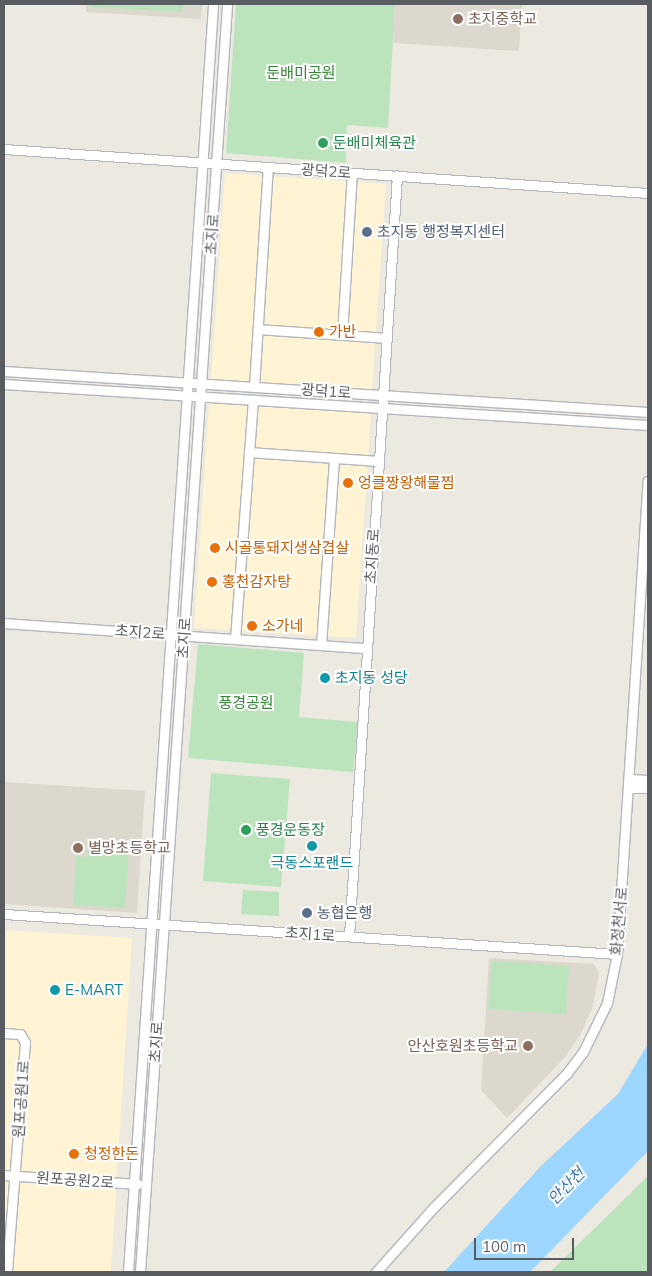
<!DOCTYPE html>
<html>
<head>
<meta charset="utf-8">
<style>
  body { margin:0 }
  #map { position:relative; width:652px; height:1276px; overflow:hidden; background:#ece9e0; font-family:Mulish,"Noto Sans KR",sans-serif }
  div>[style] { position:absolute }
  .commercial>* { inset:0; background:#fef3d3 }
  .education>* { inset:0; background:#dcd8ce }
  .green>* { inset:0; background:#bce4bc }
  .water>* { inset:0; background:#9dd6ff }
  .roads { filter:drop-shadow(1px 0 #b3b6bb) drop-shadow(-1px 0 #b3b6bb) drop-shadow(0 1px #b3b6bb) drop-shadow(0 -1px #b3b6bb) }
  .minor>* { height:9px; margin:-4.5px; padding:0 4.5px; transform-origin:4.5px; border-radius:4.5px; background:#fff }
  .dots>* { width:14px; height:14px; translate:-50% -50%; box-sizing:border-box; border:2px solid #fff; border-radius:50% }
  span { translate:-50% -50%; white-space:nowrap; text-align:center; line-height:1.15; -webkit-text-stroke:4px #fff; paint-order:stroke }
  .education-label { font-size:15px; color:#785e54 }
  .left { translate:0 -50%; text-align:left }
  .right { translate:-100% -50%; text-align:right }
  .park-label { font-size:15px; color:#348536 }
  .leisure-label { font-size:15px; color:#27864d }
  .street-label { font-size:15px; color:#595d61 }
  .service-label { font-size:15px; color:#4e5e75 }
  .food-label { font-size:15px; color:#c56008 }
  .culture-label { font-size:15px; color:#0d838f }
  .water-label { font-size:16px; color:#3b77b0; font-style:italic }
  .frame { position:absolute; inset:0; border:5px solid #595d61; pointer-events:none }
  .scale { position:absolute; left:474px; top:1238px; width:100px; height:22px; box-sizing:border-box; border:2px solid #595d61; border-top:0; padding-left:6px; font-size:15px; line-height:18px; white-space:nowrap; color:#595d61; -webkit-text-stroke:4px #fff; paint-order:stroke }
</style>
</head>
<body>
<div id="map">
  <div class="commercial">
    <i style="clip-path:polygon(225px 173px,386px 184px,372px 390px,211px 379px)"></i>
    <i style="clip-path:polygon(209px 402px,371px 413px,356px 638px,194px 628px)"></i>
    <i style="clip-path:polygon(4px 930px,132px 938px,111px 1272px,4px 1272px)"></i>
  </div>
  <div class="education">
    <i style="clip-path:polygon(86px 4px,202px 4px,201px 19px,86px 12px)"></i>
    <i style="clip-path:polygon(395px 4px,522px 4px,519px 51px,393px 43px)"></i>
    <i style="clip-path:polygon(4px 782px,145px 791px,137px 913px,4px 904px)"></i>
    <i style="clip-path:polygon(489px 958px,594px 964px,599px 973px,593px 1006px,581px 1034px,565px 1057px,507px 1118px,481px 1090px)"></i>
  </div>
  <div class="green">
    <i style="clip-path:polygon(90px 4px,183px 4px,182px 12px,90px 7px)"></i>
    <i style="clip-path:polygon(236px 4px,395px 4px,388px 128px,347px 125px,346px 163px,226px 153px)"></i>
    <i style="clip-path:polygon(198px 644px,304px 653px,299px 717px,358px 722px,353px 772px,188px 758px)"></i>
    <i style="clip-path:polygon(211px 773px,290px 779px,281px 887px,203px 881px)"></i>
    <i style="clip-path:polygon(88px 849px,129px 852px,125px 908px,73px 905px,76px 856px,87px 857px)"></i>
    <i style="clip-path:polygon(243px 890px,279px 892px,279px 916px,241px 914px)"></i>
    <i style="clip-path:polygon(492px 961px,569px 966px,566px 1014px,488px 1009px)"></i>
    <i style="clip-path:polygon(648px 1176px,648px 1272px,550px 1272px)"></i>
  </div>
  <div class="water">
    <i style="clip-path:polygon(648px 1044px,648px 1151px,530px 1272px,444px 1272px,541px 1166px,618px 1094px)"></i>
  </div>
  <div class="roads">
    <div class="minor">
      <i style="left:4px;top:149px;width:646px;rotate:3.91deg"></i>
      <i style="left:258px;top:329px;width:129px;rotate:4deg"></i>
      <i style="left:342px;top:335px;width:162px;rotate:-86.5deg"></i>
      <i style="left:4px;top:371px;width:645px;rotate:3.64deg"></i>
      <i style="left:4px;top:384px;width:645px;rotate:3.64deg"></i>
      <i style="left:254px;top:387px;width:220px;rotate:-86.4deg"></i>
      <i style="left:249px;top:452px;width:129px;rotate:4deg"></i>
      <i style="left:4px;top:623px;width:362px;rotate:4deg"></i>
      <i style="left:235px;top:639px;width:240px;rotate:-85.7deg"></i>
      <i style="left:321px;top:645px;width:187px;rotate:-86deg"></i>
      <i style="left:630px;top:779px;width:18px;rotate:3deg"></i>
      <i style="left:630px;top:788px;width:18px"></i>
      <i style="left:4px;top:914px;width:614px;rotate:3.73deg"></i>
      <i style="left:349px;top:936px;width:762px;rotate:-86.39deg"></i>
      <i style="left:4px;top:1033px;width:16px;rotate:4deg"></i>
      <i style="left:20px;top:1034px;width:9px;rotate:58deg"></i>
      <i style="left:25px;top:1042px;width:231px;rotate:94.5deg"></i>
      <i style="left:4px;top:1175px;width:134px;rotate:3.8deg"></i>
      <i style="left:128px;top:1272px;width:1271px;rotate:-86.16deg"></i>
      <i style="left:140px;top:1272px;width:1271px;rotate:-86.07deg"></i>
      <i style="left:376px;top:1272px;width:86px;rotate:-48.3deg"></i>
      <i style="left:433px;top:1208px;width:190px;rotate:-45.2deg"></i>
      <i style="left:567px;top:1073px;width:26px;rotate:-53deg"></i>
      <i style="left:583px;top:1052px;width:55px;rotate:-63.9deg"></i>
      <i style="left:607px;top:1003px;width:50px;rotate:-78.5deg"></i>
      <i style="left:617px;top:954px;width:474px;rotate:-86.3deg"></i>
    </div>
  </div>
  <div class="dots">
    <i style="left:458px;top:19px;background:#8d6e63"></i>
    <i style="left:323px;top:143px;background:#2e9e5b"></i>
    <i style="left:367px;top:232px;background:#5c6f8a"></i>
    <i style="left:319px;top:332px;background:#e8710a"></i>
    <i style="left:348px;top:483px;background:#e8710a"></i>
    <i style="left:215px;top:548px;background:#e8710a"></i>
    <i style="left:212px;top:582px;background:#e8710a"></i>
    <i style="left:252px;top:626px;background:#e8710a"></i>
    <i style="left:325px;top:678px;background:#0f9aa8"></i>
    <i style="left:246px;top:830px;background:#2e9e5b"></i>
    <i style="left:312px;top:846px;background:#0f9aa8"></i>
    <i style="left:78px;top:848px;background:#8d6e63"></i>
    <i style="left:307px;top:913px;background:#5c6f8a"></i>
    <i style="left:55px;top:990px;background:#0f9aa8"></i>
    <i style="left:528px;top:1046px;background:#8d6e63"></i>
    <i style="left:74px;top:1154px;background:#e8710a"></i>
  </div>
  <div class="education-label">
    <span class="left" style="left:468px;top:19px">초지중학교</span>
    <span class="left" style="left:88px;top:848px">별망초등학교</span>
    <span class="right" style="left:518px;top:1046px">안산호원초등학교</span>
  </div>
  <div class="park-label">
    <span style="left:301px;top:73px">둔배미공원</span>
    <span style="left:246px;top:703px">풍경공원</span>
  </div>
  <div class="leisure-label">
    <span class="left" style="left:333px;top:143px">둔배미체육관</span>
    <span class="left" style="left:256px;top:830px">풍경운동장</span>
  </div>
  <div class="street-label">
    <span style="left:326px;top:171px;rotate:4deg">광덕2로</span>
    <span style="left:212px;top:234px;rotate:-86deg">초지로</span>
    <span style="left:326px;top:391px;rotate:4deg">광덕1로</span>
    <span style="left:372px;top:556px;rotate:-86deg">초지동로</span>
    <span style="left:140px;top:632px;rotate:4deg">초지2로</span>
    <span style="left:184px;top:638px;rotate:-86deg">초지로</span>
    <span style="left:619px;top:921px;rotate:-85deg">화정천서로</span>
    <span style="left:310px;top:934px;rotate:4deg">초지1로</span>
    <span style="left:156px;top:1042px;rotate:-86deg">초지로</span>
    <span style="left:21px;top:1099px;rotate:-86deg">원포공원1로</span>
    <span style="left:75px;top:1180px;rotate:4deg">원포공원2로</span>
  </div>
  <div class="service-label">
    <span class="left" style="left:377px;top:232px">초지동 행정복지센터</span>
    <span class="left" style="left:317px;top:913px">농협은행</span>
  </div>
  <div class="food-label">
    <span class="left" style="left:329px;top:332px">가반</span>
    <span class="left" style="left:358px;top:483px">엉클짱왕해물찜</span>
    <span class="left" style="left:225px;top:548px">시골통돼지생삼겹살</span>
    <span class="left" style="left:222px;top:582px">홍천감자탕</span>
    <span class="left" style="left:262px;top:626px">소가네</span>
    <span class="left" style="left:84px;top:1154px">청정한돈</span>
  </div>
  <div class="culture-label">
    <span class="left" style="left:335px;top:678px">초지동 성당</span>
    <span style="left:312px;top:863px">극동스포랜드</span>
    <span class="left" style="left:65px;top:990px">E-MART</span>
  </div>
  <div class="water-label">
    <span style="left:566px;top:1186px;rotate:-45deg">안산천</span>
  </div>
  <div class="frame"></div>
  <div class="scale">100 m</div>
</div>
</body>
</html>
